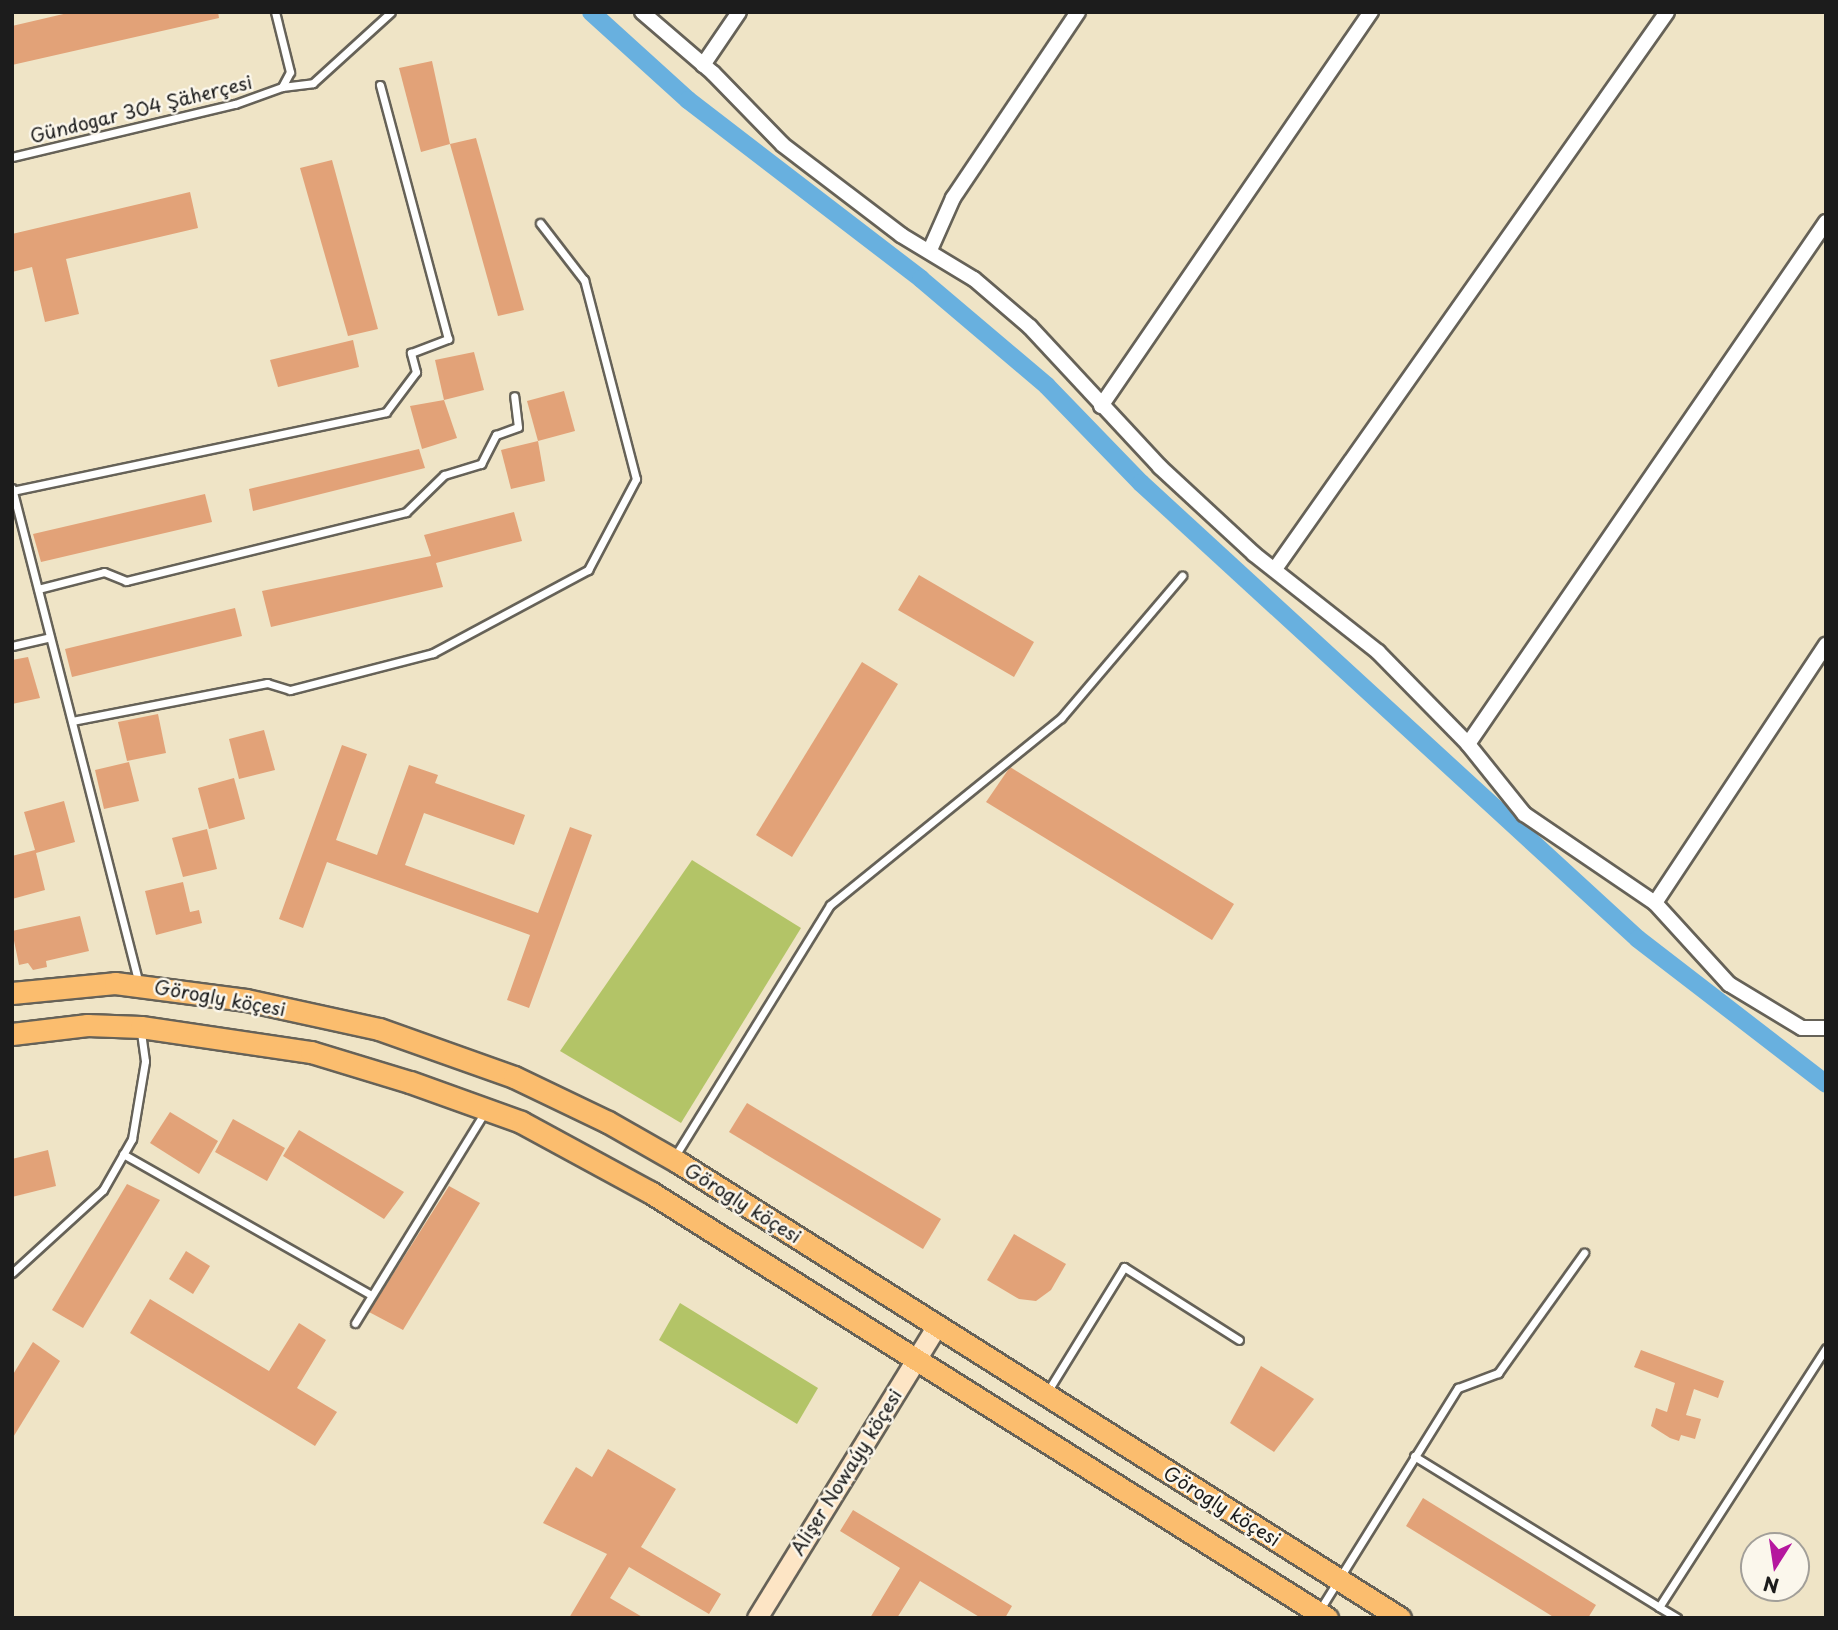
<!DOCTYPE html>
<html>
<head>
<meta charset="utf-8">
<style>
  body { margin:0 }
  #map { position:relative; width:1838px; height:1630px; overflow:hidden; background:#efe4c6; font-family:"Playpen Sans",sans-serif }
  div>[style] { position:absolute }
  .green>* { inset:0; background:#b3c467 }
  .canal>* { height:18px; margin:-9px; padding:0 9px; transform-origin:9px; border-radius:9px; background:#68b0df }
  .building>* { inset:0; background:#e2a278 }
  .roads { filter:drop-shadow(2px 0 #666258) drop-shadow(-2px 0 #666258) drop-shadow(0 2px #666258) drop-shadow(0 -2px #666258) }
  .lane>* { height:7px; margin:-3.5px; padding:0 3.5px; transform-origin:3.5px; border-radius:3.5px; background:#fff }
  .street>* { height:14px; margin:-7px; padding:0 7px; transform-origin:7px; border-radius:7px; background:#fff }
  .secondary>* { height:19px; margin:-9.5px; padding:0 9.5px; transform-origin:9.5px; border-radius:9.5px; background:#fde5c5 }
  .primary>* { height:21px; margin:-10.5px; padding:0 10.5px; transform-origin:10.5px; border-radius:10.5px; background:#fbbd6e }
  span { translate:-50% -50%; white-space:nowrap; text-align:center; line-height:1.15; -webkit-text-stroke:5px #fbf7ec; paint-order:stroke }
  .street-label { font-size:19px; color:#1c1c1c }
  .frame { position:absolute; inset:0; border:14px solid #1c1c1c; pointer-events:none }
  .north { position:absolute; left:1740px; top:1532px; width:70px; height:70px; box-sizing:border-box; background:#fbf7ec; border:2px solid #a29f99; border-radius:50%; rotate:192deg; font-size:19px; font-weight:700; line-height:28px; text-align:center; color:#1c1c1c }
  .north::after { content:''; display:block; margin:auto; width:24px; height:32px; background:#b5179e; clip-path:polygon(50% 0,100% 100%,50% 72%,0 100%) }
</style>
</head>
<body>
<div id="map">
  <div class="green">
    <i style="clip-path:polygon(692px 860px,801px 928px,681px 1123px,560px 1051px)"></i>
    <i style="clip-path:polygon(680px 1303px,818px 1388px,797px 1424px,659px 1340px)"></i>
  </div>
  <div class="canal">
    <i style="left:591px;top:12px;width:131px;rotate:42.2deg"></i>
    <i style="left:688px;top:100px;width:294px;rotate:37.5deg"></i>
    <i style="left:921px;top:279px;width:165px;rotate:40.3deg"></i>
    <i style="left:1047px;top:386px;width:135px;rotate:45.9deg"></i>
    <i style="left:1141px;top:483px;width:674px;rotate:42.54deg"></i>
    <i style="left:1638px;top:939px;width:237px;rotate:37.6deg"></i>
  </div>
  <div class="building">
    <i style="clip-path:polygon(72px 12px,218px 12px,219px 18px,12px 65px,12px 26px)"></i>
    <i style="clip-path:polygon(432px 61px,450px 144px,421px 152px,399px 68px)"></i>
    <i style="clip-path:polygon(476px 138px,524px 310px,498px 316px,450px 144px)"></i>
    <i style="clip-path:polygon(332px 160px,378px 329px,348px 336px,300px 168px)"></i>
    <i style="clip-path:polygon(190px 192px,198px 228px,66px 259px,79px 314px,45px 322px,32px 267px,12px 272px,12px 234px)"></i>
    <i style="clip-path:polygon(353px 340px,359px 367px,278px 387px,270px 360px)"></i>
    <i style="clip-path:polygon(474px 352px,484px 390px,444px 400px,435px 360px)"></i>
    <i style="clip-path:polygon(564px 391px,575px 431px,538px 441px,527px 401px)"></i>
    <i style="clip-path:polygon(444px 400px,457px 438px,422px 449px,410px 406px)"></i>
    <i style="clip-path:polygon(538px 441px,545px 481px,511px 489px,501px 450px)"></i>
    <i style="clip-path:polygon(419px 449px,425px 468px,253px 511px,249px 489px)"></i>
    <i style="clip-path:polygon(205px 494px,212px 522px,41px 562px,33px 534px)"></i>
    <i style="clip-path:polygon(514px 512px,522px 541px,436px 563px,443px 587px,271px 627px,262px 591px,431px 556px,424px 535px)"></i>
    <i style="clip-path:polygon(919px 575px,1034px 642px,1014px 677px,898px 610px)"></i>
    <i style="clip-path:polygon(235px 608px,242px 636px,72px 677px,65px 649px)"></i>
    <i style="clip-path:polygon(28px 657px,40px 698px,12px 704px,12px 660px)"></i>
    <i style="clip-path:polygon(862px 662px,898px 684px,792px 857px,756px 835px)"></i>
    <i style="clip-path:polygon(158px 714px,166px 753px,127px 761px,118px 722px)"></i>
    <i style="clip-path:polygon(264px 730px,275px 770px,239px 779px,229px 739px)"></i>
    <i style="clip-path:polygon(342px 745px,367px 754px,336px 840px,377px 855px,409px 765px,438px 775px,435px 783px,525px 815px,514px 845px,424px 813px,405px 865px,538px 913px,570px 827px,592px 835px,529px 1008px,507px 1000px,530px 935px,327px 862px,303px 928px,279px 919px)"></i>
    <i style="clip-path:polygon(129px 762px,139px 801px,104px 809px,95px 770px)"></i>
    <i style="clip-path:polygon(1010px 767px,1234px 904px,1212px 940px,986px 802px)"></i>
    <i style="clip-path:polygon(234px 778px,245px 819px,209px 829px,198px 788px)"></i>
    <i style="clip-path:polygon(64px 801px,75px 842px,36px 853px,45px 890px,12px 899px,12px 856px,35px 850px,24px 812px)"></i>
    <i style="clip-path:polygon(207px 829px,217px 869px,183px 877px,172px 838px)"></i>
    <i style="clip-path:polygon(183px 882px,190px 912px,199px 910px,202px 923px,156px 935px,145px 891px)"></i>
    <i style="clip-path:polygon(80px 916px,89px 951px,46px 961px,47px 967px,33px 970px,28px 963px,19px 965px,12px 931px)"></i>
    <i style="clip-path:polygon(747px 1103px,941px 1219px,923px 1249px,729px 1132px)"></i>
    <i style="clip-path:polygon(170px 1112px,218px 1141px,199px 1174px,150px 1143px)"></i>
    <i style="clip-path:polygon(233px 1119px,285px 1148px,267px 1181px,215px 1152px)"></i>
    <i style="clip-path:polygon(299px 1130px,404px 1192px,384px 1219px,283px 1156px)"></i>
    <i style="clip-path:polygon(48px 1150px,56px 1186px,12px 1197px,12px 1159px)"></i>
    <i style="clip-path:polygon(127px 1184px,160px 1200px,83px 1328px,52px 1310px)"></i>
    <i style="clip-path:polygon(449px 1186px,480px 1203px,403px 1330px,369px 1312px)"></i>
    <i style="clip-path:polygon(1014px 1234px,1066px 1264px,1051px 1290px,1036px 1301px,1019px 1299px,987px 1280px)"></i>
    <i style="clip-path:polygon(186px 1251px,210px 1266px,193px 1294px,169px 1279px)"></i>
    <i style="clip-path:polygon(150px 1299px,269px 1371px,299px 1323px,326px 1340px,297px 1388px,337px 1412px,315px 1446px,130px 1333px)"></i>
    <i style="clip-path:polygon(33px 1342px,60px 1361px,12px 1439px,12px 1376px)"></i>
    <i style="clip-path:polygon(1641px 1350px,1724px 1381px,1718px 1398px,1694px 1389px,1686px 1415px,1701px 1419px,1695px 1439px,1681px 1435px,1679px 1441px,1670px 1438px,1651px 1426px,1656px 1408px,1667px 1412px,1675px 1383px,1634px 1367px)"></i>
    <i style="clip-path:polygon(1261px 1366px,1314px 1399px,1274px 1452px,1230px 1423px)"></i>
    <i style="clip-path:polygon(608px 1449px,676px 1489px,641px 1547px,721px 1594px,709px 1614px,629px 1567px,610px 1598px,644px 1618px,569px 1618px,607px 1554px,543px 1523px,576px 1467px,592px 1477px)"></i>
    <i style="clip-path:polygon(1423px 1498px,1596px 1605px,1588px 1618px,1555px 1618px,1406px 1526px)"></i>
    <i style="clip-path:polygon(853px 1510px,1012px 1606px,1005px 1618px,981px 1618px,920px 1581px,897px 1618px,870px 1618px,900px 1568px,840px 1531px)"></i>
  </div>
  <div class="roads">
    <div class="lane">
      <i style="left:282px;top:87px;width:31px;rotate:-7deg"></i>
      <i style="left:313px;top:83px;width:105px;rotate:-42.3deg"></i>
      <i style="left:12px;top:157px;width:229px;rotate:-13.4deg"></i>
      <i style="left:235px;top:104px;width:50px;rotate:-19.9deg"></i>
      <i style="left:282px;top:87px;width:17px;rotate:-62deg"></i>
      <i style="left:290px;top:72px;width:62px;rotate:-104deg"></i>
      <i style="left:12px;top:488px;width:512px;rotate:75.64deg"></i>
      <i style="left:12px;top:491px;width:382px;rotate:-11.9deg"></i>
      <i style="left:386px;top:412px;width:50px;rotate:-53.1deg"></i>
      <i style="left:416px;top:372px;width:20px;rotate:-105deg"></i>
      <i style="left:411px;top:353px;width:40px;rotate:-21deg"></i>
      <i style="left:448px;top:339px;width:263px;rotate:-105deg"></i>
      <i style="left:38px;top:589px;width:68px;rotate:-14.4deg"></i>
      <i style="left:104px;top:572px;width:24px;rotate:22deg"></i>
      <i style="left:126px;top:581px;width:288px;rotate:-13.8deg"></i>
      <i style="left:406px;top:512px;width:53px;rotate:-44.2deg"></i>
      <i style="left:444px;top:475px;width:39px;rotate:-17deg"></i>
      <i style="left:481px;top:464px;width:33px;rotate:-63deg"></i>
      <i style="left:496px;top:435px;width:23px;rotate:-20deg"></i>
      <i style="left:518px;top:427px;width:31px;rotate:-97deg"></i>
      <i style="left:12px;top:646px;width:39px;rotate:-13deg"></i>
      <i style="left:72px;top:721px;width:199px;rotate:-11deg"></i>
      <i style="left:267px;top:683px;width:24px;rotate:17deg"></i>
      <i style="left:290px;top:690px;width:148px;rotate:-14.5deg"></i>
      <i style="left:433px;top:653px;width:176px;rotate:-28.2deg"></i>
      <i style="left:588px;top:570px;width:103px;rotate:-62.2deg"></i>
      <i style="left:636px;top:479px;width:206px;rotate:-104.6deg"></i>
      <i style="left:584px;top:280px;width:72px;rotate:-127.7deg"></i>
      <i style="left:123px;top:1154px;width:285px;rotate:29.6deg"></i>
      <i style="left:675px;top:1156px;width:295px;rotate:-58.3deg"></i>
      <i style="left:830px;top:905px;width:297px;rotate:-39deg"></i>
      <i style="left:1061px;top:718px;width:187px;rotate:-49.6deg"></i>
      <i style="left:12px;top:1273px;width:123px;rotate:-42.4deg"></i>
      <i style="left:103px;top:1190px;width:59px;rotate:-60.4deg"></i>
      <i style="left:132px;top:1139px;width:79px;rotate:-80.5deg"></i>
      <i style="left:145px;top:1061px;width:30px;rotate:-98deg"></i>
      <i style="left:355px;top:1323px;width:246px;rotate:-58.4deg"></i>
      <i style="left:1046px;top:1394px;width:149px;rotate:-58.4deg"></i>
      <i style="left:1124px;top:1267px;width:136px;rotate:32.4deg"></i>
      <i style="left:1414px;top:1456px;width:288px;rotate:31.6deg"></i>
      <i style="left:1659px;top:1607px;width:308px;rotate:-57.2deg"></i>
      <i style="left:1659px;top:1607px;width:21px;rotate:31deg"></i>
      <i style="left:1319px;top:1611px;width:263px;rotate:-58.1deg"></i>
      <i style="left:1458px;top:1388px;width:43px;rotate:-20.6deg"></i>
      <i style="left:1498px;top:1373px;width:148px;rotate:-54.4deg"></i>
    </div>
    <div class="street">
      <i style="left:642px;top:12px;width:94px;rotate:40.7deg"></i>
      <i style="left:713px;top:73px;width:100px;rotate:45.8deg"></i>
      <i style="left:783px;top:145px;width:148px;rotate:37.3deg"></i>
      <i style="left:901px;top:235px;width:85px;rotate:31.1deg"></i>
      <i style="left:974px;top:279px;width:74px;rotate:40.6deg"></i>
      <i style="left:1030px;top:327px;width:191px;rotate:47.1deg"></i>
      <i style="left:1160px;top:467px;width:128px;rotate:42.8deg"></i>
      <i style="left:1254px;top:554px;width:158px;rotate:38.3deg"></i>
      <i style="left:1378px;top:652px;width:129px;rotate:45.6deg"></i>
      <i style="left:1468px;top:744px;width:90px;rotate:51.3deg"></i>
      <i style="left:1524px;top:814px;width:158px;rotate:34.2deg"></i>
      <i style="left:1655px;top:903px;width:110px;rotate:47.6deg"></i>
      <i style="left:1729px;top:984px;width:85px;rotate:31.1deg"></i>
      <i style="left:1802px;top:1028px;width:24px"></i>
      <i style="left:703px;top:65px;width:64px;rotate:-55.8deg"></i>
      <i style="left:930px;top:250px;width:57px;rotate:-66.1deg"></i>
      <i style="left:953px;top:198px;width:224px;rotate:-56.1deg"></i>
      <i style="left:1101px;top:406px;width:478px;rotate:-55.6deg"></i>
      <i style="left:1275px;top:569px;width:681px;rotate:-54.86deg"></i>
      <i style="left:1468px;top:744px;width:633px;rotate:-55.56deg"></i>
      <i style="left:1655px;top:903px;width:310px;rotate:-56.5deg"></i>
    </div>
    <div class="secondary">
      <i style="left:757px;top:1618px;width:342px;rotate:-58.4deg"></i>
    </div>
    <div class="primary">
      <i style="left:12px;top:993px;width:103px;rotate:-5.5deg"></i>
      <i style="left:115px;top:983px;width:132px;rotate:7.4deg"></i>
      <i style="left:246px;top:1000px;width:136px;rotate:12.3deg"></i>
      <i style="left:379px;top:1029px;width:143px;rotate:19.6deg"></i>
      <i style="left:514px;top:1077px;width:104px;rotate:25.6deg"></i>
      <i style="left:608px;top:1122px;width:81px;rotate:29.7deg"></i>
      <i style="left:678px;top:1162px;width:854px;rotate:32.28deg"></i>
      <i style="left:12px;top:1034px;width:76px;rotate:-6.8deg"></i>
      <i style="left:87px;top:1025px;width:54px;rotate:2.1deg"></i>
      <i style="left:141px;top:1027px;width:172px;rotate:8.4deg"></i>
      <i style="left:311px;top:1052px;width:103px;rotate:16.9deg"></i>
      <i style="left:410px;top:1082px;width:118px;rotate:19.8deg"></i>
      <i style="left:521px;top:1122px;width:147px;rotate:28.5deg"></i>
      <i style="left:650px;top:1192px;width:800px;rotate:32.18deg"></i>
    </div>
  </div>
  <div class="street-label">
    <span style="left:141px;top:109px;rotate:-14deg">Gündogar 304 Şäherçesi</span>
    <span style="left:220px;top:998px;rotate:10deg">Görogly köçesi</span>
    <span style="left:743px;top:1203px;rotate:32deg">Görogly köçesi</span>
    <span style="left:846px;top:1472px;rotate:-58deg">Alişer Nowaýy köçesi</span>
    <span style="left:1222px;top:1506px;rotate:32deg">Görogly köçesi</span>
  </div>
  <div class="frame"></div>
  <div class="north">N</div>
</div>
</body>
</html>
